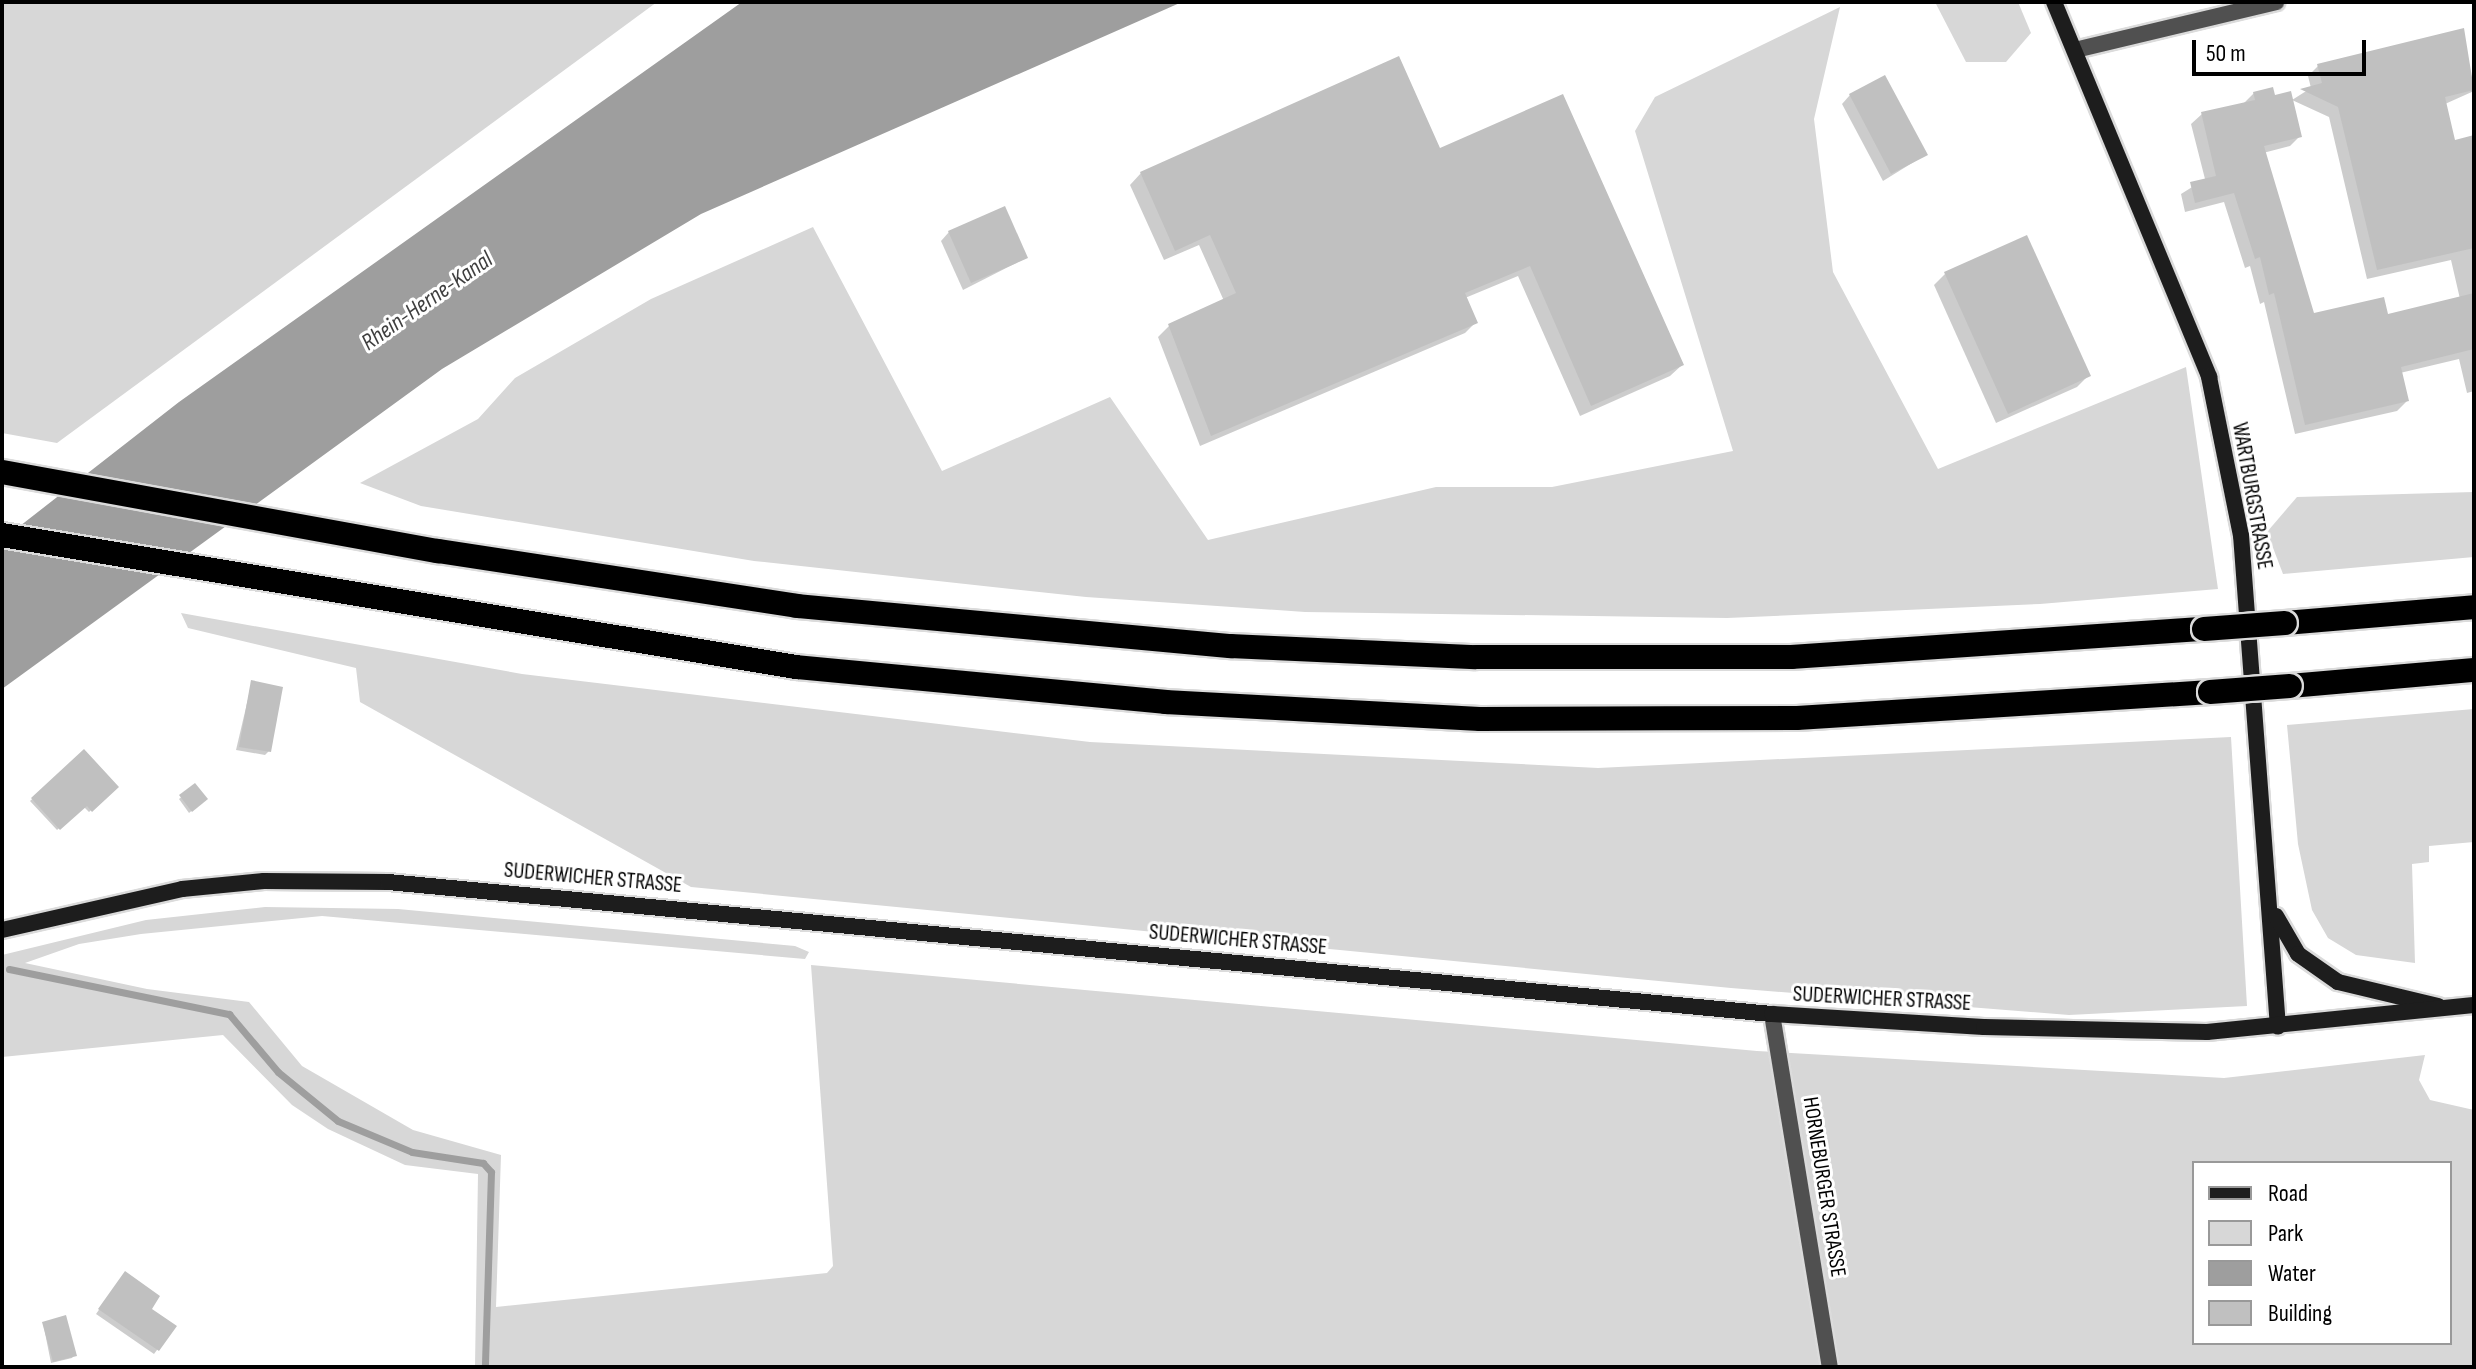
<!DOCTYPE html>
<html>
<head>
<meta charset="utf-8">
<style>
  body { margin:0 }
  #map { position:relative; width:2476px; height:1369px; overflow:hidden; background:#fff; font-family:"Sofia Sans Condensed",sans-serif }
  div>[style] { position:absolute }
  .green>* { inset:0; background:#d7d7d7 }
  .water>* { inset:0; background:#9e9e9e }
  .shadow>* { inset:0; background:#0003 }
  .stream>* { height:7px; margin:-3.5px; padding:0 3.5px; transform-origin:3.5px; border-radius:3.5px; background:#9e9e9e }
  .building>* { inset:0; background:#c0c0c0 }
  .roads { filter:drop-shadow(2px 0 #dbdbdb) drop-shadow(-2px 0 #dbdbdb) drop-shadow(0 2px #dbdbdb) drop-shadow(0 -2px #dbdbdb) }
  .minor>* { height:16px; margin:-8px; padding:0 8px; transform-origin:8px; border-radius:8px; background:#505050 }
  .secondary>* { height:16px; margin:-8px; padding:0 8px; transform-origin:8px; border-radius:8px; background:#1d1d1d }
  .motorway>* { height:24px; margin:-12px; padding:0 12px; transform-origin:12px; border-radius:12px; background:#000 }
  .bridges { filter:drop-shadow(2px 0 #dbdbdb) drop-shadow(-2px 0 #dbdbdb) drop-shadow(0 2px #dbdbdb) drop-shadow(0 -2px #dbdbdb) }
  .motorway-bridge>* { height:24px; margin:-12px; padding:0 12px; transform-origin:12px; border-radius:12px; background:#000 }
  span { translate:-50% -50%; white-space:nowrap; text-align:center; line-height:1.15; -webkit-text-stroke:6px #fff; paint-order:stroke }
  .street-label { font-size:22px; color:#000 }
  .water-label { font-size:24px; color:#3f3f3f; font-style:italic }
  .frame { position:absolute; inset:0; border:4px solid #000; pointer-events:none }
  .legend { position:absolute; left:2192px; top:1161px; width:260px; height:184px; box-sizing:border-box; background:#fff; border:2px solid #999; margin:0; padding:10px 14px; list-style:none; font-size:24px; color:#000 }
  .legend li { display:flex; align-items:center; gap:16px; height:40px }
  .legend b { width:40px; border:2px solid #999 }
  .scale { position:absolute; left:2192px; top:40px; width:174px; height:36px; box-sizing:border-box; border:4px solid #000; border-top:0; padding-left:10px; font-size:24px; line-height:28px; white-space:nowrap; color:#000; -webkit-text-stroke:6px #fff; paint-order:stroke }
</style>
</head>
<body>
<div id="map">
  <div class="green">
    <i style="clip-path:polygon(2px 2px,657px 2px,57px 443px,2px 433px)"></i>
    <i style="clip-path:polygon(1935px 2px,2018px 2px,2031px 33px,2006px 62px,1966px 62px)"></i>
    <i style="clip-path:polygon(1840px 7px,1814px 119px,1833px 272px,1938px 469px,2186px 367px,2218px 589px,2040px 604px,1727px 618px,1305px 612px,1086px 597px,754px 561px,421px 506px,360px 483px,478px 419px,515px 378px,651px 299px,813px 227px,942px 471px,1110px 397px,1208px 540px,1436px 487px,1552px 487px,1733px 451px,1635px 131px,1655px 97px)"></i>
    <i style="clip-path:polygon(2474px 492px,2474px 557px,2283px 574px,2267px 532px,2297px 497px)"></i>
    <i style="clip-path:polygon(181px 613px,522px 674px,1090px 742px,1598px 768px,2231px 737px,2247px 1006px,2069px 1015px,1731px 988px,691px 887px,360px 702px,356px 668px,188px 628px)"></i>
    <i style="clip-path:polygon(2474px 709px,2474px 842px,2429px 846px,2429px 862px,2412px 864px,2415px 963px,2356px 955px,2328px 938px,2312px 910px,2298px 844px,2287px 725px)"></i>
    <i style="clip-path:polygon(evenodd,265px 907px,398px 909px,795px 946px,809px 952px,805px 959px,322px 916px,141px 934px,79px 944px,25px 963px,147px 989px,249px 1002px,302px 1066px,413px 1130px,501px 1155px,496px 1307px,827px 1273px,833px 1266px,811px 965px,1757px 1051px,2224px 1078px,2425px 1055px,2419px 1080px,2430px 1100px,2474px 1110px,2474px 1367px,475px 1367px,478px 1174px,405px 1165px,328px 1129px,292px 1105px,223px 1035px,2px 1057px,2px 955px,146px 920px,265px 907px,2194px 1163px,2450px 1163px,2450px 1343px,2194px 1343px,2194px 1163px)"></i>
  </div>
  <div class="water">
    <i style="clip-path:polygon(742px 2px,1182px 2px,701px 214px,442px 369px,2px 689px,2px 540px,179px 402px)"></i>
  </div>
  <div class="shadow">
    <i style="clip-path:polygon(2463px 30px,2474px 91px,2445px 104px,2454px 142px,2474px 141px,2474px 391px,2467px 393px,2459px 359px,2400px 373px,2407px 401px,2397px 411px,2295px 434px,2264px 302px,2260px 304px,2250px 266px,2245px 268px,2224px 202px,2185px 212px,2181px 194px,2205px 179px,2191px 124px,2202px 114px,2243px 104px,2254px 93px,2300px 136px,2290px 146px,2263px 153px,2312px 316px,2387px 316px,2460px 299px,2451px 260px,2367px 279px,2329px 117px,2292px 100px,2311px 88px,2308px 76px,2318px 66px)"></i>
    <i style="clip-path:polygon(1850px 95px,1925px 155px,1883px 181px,1842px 104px)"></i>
    <i style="clip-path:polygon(1439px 151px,1682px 365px,1670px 376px,1580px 416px,1518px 276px,1465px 298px,1476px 322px,1465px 333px,1200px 446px,1158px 337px,1169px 326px,1224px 301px,1199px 245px,1164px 260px,1130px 185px,1141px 173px)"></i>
    <i style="clip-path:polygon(949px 232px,1026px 258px,963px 290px,941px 241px)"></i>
    <i style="clip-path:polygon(1945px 274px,2088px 376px,2077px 387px,1996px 423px,1934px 285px)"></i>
    <i style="clip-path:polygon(252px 682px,269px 751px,265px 755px,236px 750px)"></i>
    <i style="clip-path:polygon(84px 752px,117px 787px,89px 812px,84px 807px,57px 830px,30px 801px)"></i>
    <i style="clip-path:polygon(195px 786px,206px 799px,189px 813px,179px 799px)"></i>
    <i style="clip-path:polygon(121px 1278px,149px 1309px,174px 1327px,154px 1354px,96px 1314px)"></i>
    <i style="clip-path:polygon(43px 1323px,74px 1355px,72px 1358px,51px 1363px)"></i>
  </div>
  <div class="stream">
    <i style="left:9px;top:969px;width:225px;rotate:11.6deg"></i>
    <i style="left:229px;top:1014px;width:76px;rotate:49.8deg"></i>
    <i style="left:278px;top:1072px;width:77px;rotate:39.2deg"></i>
    <i style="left:338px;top:1121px;width:80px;rotate:22.7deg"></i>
    <i style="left:412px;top:1152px;width:72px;rotate:8.8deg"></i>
    <i style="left:483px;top:1163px;width:12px;rotate:48deg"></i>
    <i style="left:491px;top:1172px;width:195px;rotate:91.8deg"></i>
  </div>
  <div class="building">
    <i style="clip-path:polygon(2464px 28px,2474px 90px,2445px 97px,2455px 140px,2474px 135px,2474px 248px,2377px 270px,2338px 107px,2300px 89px,2322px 83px,2317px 64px)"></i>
    <i style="clip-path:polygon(1399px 56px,1440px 148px,1563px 94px,1684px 365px,1591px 406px,1530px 266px,1465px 293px,1478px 323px,1211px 436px,1168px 324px,1236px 293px,1210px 235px,1175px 251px,1140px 172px)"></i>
    <i style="clip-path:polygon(1885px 75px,1928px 155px,1891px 174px,1849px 94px)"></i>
    <i style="clip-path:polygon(2273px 87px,2275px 95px,2291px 91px,2302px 137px,2264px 146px,2314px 313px,2384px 297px,2388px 314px,2474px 293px,2474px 349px,2401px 367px,2409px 401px,2305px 425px,2274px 293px,2269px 295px,2260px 257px,2255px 259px,2234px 193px,2195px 203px,2190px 182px,2216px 176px,2201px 112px,2255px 100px,2253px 92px)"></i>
    <i style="clip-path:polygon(1005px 206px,1028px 258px,971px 283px,948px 231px)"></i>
    <i style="clip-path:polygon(2027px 235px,2091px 376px,2008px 414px,1944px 272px)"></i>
    <i style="clip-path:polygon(251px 680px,283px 687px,271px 752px,239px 747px)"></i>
    <i style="clip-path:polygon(84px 749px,119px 787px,92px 812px,87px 806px,60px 830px,31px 798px)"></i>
    <i style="clip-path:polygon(195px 783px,208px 799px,192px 812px,179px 795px)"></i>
    <i style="clip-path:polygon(125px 1271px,160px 1296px,152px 1309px,177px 1326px,159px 1351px,98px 1309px)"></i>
    <i style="clip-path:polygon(66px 1315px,77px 1356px,53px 1362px,42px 1322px)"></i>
  </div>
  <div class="roads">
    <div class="minor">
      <i style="left:2075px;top:50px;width:207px;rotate:-13.4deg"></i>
      <i style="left:1772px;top:1014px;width:358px;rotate:80.7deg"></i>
    </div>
    <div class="secondary">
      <i style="left:2054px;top:2px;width:406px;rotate:67.5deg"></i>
      <i style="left:2209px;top:377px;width:161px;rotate:78.6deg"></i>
      <i style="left:2241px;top:535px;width:493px;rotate:85.7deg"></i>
      <i style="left:2276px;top:916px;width:44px;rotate:59.9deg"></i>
      <i style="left:2298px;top:954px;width:49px;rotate:35deg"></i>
      <i style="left:2338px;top:982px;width:103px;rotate:13.5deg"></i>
      <i style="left:2px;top:930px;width:185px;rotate:-12.8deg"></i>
      <i style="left:182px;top:889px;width:82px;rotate:-5.6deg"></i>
      <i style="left:264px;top:881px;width:124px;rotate:0.5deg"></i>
      <i style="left:388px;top:882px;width:1390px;rotate:5.45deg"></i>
      <i style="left:1772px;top:1014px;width:212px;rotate:3.5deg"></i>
      <i style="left:1984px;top:1027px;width:223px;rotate:1.3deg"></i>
      <i style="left:2207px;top:1032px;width:268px;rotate:-5.8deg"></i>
    </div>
    <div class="motorway">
      <i style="left:2px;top:472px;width:443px;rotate:10.3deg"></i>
      <i style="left:438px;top:551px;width:363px;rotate:8.7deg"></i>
      <i style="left:797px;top:606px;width:435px;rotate:5.3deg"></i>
      <i style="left:1230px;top:646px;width:246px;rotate:2.6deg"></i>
      <i style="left:1476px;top:657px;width:315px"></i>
      <i style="left:1791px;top:657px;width:414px;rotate:-3.9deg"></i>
      <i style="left:2px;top:535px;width:805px;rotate:9.44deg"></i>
      <i style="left:796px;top:667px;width:371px;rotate:5.4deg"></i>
      <i style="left:1165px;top:702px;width:315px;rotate:3.1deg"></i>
      <i style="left:1480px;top:719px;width:317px;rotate:-0.2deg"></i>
      <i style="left:1797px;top:718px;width:414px;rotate:-3.6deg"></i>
      <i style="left:2285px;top:623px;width:190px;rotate:-4.8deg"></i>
      <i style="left:2290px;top:686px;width:185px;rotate:-5deg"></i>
    </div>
  </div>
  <div class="bridges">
    <div class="motorway-bridge">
      <i style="left:2204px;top:629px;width:81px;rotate:-4.2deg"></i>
      <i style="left:2210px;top:692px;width:80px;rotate:-4.3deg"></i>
    </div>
  </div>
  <div class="street-label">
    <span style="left:2252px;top:496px;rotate:80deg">WARTBURGSTRASSE</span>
    <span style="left:593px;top:878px;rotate:5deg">SUDERWICHER STRASSE</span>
    <span style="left:1238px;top:940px;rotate:5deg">SUDERWICHER STRASSE</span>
    <span style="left:1882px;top:999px;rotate:3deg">SUDERWICHER STRASSE</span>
    <span style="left:1824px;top:1187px;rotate:81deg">HORNEBURGER STRASSE</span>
  </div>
  <div class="water-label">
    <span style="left:427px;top:301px;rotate:-35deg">Rhein-Herne-Kanal</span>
  </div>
  <div class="frame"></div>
  <ul class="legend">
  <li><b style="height:10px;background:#1d1d1d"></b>Road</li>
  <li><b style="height:22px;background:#d7d7d7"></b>Park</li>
  <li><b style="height:22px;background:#9e9e9e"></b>Water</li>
  <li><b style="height:22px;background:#c0c0c0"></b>Building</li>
  </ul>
  <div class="scale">50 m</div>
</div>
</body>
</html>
